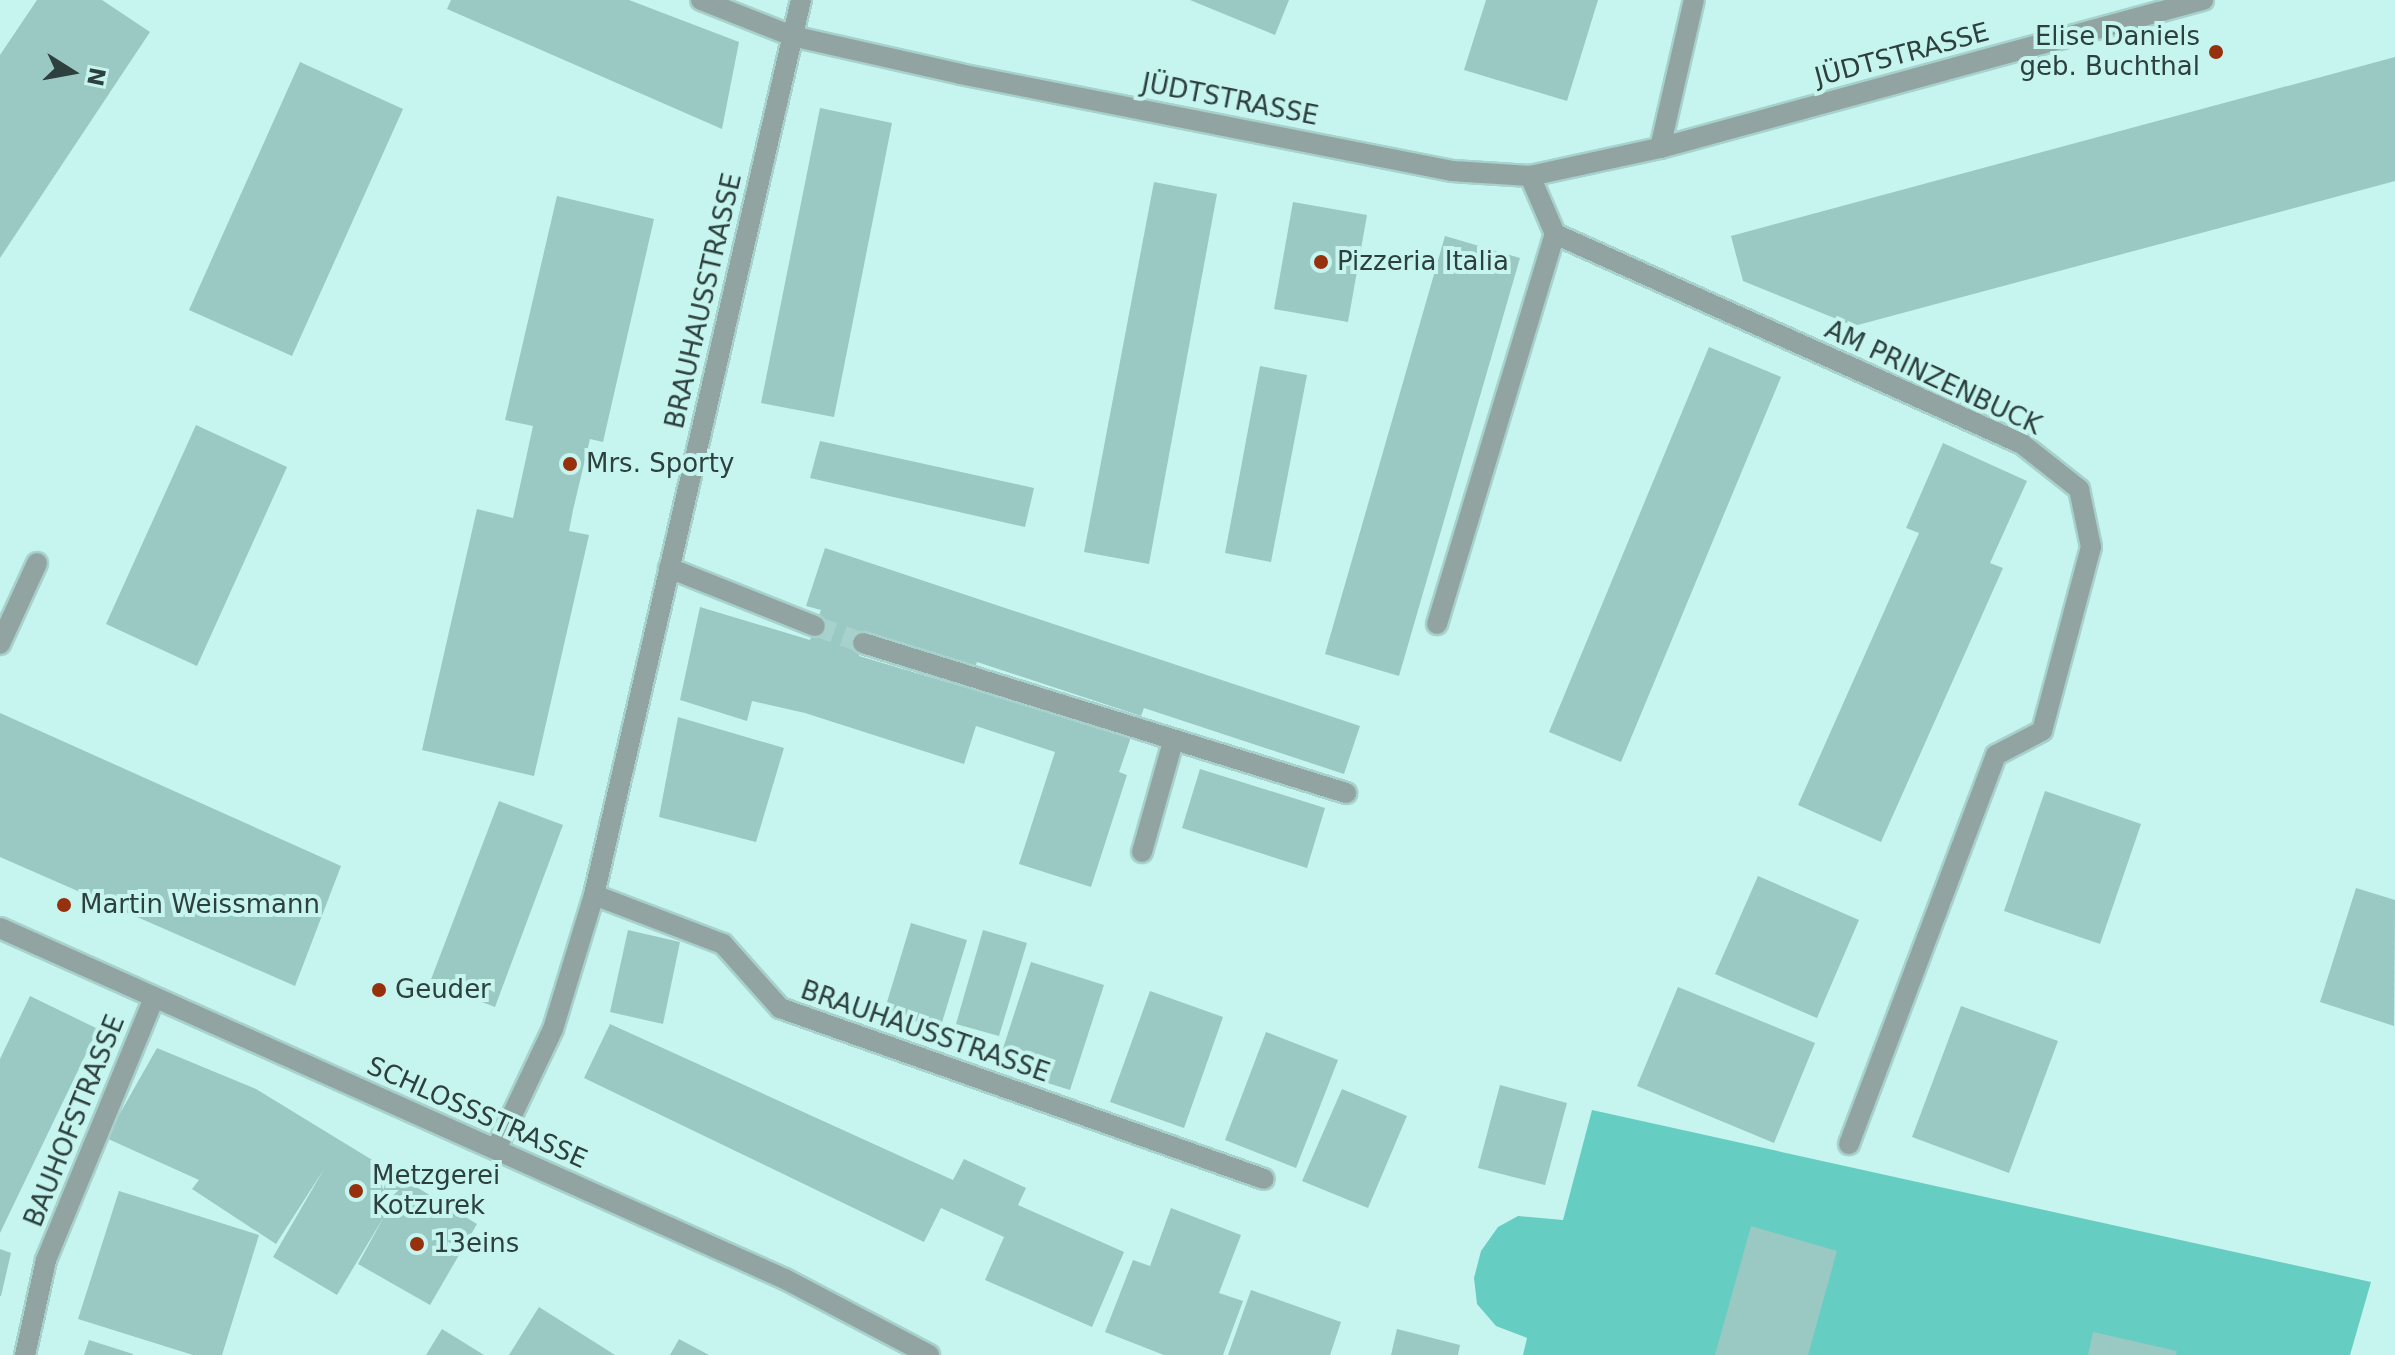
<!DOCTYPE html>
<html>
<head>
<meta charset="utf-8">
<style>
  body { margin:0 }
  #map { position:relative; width:2395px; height:1355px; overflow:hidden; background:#c6f5f0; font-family:"DejaVu Sans",sans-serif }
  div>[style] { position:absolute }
  .green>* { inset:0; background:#66cdc3 }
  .building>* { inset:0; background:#9ac8c2 }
  .minor-tunnel>* { height:20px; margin-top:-10px; transform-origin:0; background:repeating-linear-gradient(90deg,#a7d1cc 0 20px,transparent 0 30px) }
  .roads { filter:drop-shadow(2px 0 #a7d1cc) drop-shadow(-2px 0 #a7d1cc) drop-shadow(0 2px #a7d1cc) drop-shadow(0 -2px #a7d1cc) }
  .minor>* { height:20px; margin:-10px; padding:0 10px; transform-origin:10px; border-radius:10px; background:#91a4a2 }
  .dots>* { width:22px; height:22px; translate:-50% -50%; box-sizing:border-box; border:4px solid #c6f5f0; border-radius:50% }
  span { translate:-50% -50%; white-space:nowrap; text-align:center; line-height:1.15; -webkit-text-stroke:8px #c6f5f0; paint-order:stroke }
  .poi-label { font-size:26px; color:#2d403e }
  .right { translate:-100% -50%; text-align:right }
  .left { translate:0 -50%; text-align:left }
  .street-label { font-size:26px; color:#2d403e }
  .north { position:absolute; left:32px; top:32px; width:80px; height:80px; -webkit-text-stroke:6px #c6f5f0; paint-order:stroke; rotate:101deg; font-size:22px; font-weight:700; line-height:32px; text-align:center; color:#2d403e }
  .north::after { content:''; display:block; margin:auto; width:28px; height:36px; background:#2d403e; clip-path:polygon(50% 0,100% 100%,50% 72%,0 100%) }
</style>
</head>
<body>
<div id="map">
  <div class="green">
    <i style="clip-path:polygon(1592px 1110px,1854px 1168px,2371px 1282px,2350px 1355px,1523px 1355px,1527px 1338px,1496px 1326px,1477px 1304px,1474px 1278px,1481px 1251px,1498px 1227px,1518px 1216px,1563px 1220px)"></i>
  </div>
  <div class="building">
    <i style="clip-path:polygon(37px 0,102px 0,150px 32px,0 258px,0 55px)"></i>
    <i style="clip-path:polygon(451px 0,629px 0,739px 42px,722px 129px,447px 9px)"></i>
    <i style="clip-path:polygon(1190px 0,1289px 0,1275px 35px)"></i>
    <i style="clip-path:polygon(1486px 0,1598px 0,1567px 101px,1464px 70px)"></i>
    <i style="clip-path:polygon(2395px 57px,2395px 181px,1854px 326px,1743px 281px,1731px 236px)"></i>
    <i style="clip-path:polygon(300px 62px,403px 109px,292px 356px,189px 310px)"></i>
    <i style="clip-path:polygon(820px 108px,892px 123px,834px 417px,761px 403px)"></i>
    <i style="clip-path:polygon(1154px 182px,1217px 194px,1149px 564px,1084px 552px)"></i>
    <i style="clip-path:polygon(557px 196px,654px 219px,603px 442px,590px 439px,573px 510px,569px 531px,589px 535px,534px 776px,422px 750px,477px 509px,513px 518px,533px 426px,505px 420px)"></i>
    <i style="clip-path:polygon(1293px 202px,1367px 215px,1348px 322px,1274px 309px)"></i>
    <i style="clip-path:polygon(1445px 236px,1520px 258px,1399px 676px,1325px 654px)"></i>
    <i style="clip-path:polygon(1709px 347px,1781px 377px,1621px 762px,1549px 732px)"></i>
    <i style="clip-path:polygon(1260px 366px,1307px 375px,1271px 562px,1225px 553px)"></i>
    <i style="clip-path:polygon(196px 425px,287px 467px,197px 666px,106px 624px)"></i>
    <i style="clip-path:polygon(820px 441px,1034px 488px,1025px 527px,810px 478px)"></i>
    <i style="clip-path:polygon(1943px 443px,2027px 481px,1990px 563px,2003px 568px,1881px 842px,1798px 805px,1919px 533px,1906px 528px)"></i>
    <i style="clip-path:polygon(825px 548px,1360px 726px,1344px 774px,1144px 708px,1141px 716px,977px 662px,974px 669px,866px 633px,859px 656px,1131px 737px,1119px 772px,1127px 775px,1091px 887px,1019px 864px,1055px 752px,976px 726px,964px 764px,805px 713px,752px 701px,747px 721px,680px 700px,700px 607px,810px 640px,821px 610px,806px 606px)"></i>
    <i style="clip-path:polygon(0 713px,341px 866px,295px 986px,0 857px)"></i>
    <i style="clip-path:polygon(678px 717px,784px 748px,756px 842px,659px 817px)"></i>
    <i style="clip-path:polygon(1200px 769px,1325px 808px,1307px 868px,1182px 828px)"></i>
    <i style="clip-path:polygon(2045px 791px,2141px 824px,2100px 944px,2004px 911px)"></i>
    <i style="clip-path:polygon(499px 801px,563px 825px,495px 1007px,430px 982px)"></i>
    <i style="clip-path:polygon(1758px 876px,1859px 920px,1817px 1018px,1715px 974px)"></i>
    <i style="clip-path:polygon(2356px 888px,2395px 900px,2394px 1026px,2320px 1002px)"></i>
    <i style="clip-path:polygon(911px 923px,967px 940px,940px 1029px,884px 1012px)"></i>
    <i style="clip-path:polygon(628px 930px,680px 942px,663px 1024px,610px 1012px)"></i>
    <i style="clip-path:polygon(983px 930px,1027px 943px,999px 1036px,956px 1024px)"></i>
    <i style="clip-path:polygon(1031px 962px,1104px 985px,1070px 1090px,997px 1067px)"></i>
    <i style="clip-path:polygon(1678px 987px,1815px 1043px,1774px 1143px,1637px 1086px)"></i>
    <i style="clip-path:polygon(1150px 991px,1223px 1017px,1184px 1128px,1110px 1102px)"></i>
    <i style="clip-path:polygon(30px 996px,98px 1029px,0 1233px,0 1059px)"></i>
    <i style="clip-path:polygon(1961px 1006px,2058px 1041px,2009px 1173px,1912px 1137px)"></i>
    <i style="clip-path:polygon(610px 1024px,953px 1180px,964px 1159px,1026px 1188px,1018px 1205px,1124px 1252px,1092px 1327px,985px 1280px,1004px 1237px,941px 1208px,924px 1242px,584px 1078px)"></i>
    <i style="clip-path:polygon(1266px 1032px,1338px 1060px,1296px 1168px,1225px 1140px)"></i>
    <i style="clip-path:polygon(157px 1048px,256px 1089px,477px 1224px,430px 1305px,358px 1264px,385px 1215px,337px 1295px,273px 1257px,324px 1169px,276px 1244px,192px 1189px,199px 1180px,106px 1138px)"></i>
    <i style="clip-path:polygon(1500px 1085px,1567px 1103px,1545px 1185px,1478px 1168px)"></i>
    <i style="clip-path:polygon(1342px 1089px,1407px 1116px,1368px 1208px,1302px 1181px)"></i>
    <i style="clip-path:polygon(119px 1191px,259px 1235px,222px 1355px,193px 1355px,78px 1319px)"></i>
    <i style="clip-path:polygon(1171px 1208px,1241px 1235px,1219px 1293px,1243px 1301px,1223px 1355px,1164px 1355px,1105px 1332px,1133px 1260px,1150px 1266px)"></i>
    <i style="clip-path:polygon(1751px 1226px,1837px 1251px,1808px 1355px,1715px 1355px)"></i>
    <i style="clip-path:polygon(0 1249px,11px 1253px,1px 1296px,0 1296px)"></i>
    <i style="clip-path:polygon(1251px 1290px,1341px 1322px,1330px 1355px,1228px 1355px)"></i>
    <i style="clip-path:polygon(539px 1307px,615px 1355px,509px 1355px)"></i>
    <i style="clip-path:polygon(442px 1329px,484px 1355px,426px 1355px)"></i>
    <i style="clip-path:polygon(1397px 1329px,1460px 1345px,1458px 1355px,1391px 1355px)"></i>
    <i style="clip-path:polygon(2093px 1332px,2177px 1351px,2176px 1355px,2088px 1355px)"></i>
    <i style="clip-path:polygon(679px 1339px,709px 1355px,670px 1355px)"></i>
    <i style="clip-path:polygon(89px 1340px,133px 1354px,133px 1355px,84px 1355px)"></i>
  </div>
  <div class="minor-tunnel">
    <i style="left:815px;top:626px;width:51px;rotate:19.5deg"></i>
  </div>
  <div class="roads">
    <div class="minor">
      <i style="left:701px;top:0;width:98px;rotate:21.6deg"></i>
      <i style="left:792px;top:36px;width:172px;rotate:12.7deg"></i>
      <i style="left:960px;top:74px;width:501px;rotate:11.15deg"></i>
      <i style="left:1452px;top:171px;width:78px;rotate:3.7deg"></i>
      <i style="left:1530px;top:176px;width:133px;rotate:-12.2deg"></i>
      <i style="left:1660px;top:148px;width:563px;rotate:-15.25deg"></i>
      <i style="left:1660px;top:148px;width:152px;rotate:-77.1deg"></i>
      <i style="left:1530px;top:176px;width:63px;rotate:66.7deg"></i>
      <i style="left:1555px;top:234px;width:512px;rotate:24.21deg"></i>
      <i style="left:2022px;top:444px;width:73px;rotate:38.3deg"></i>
      <i style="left:2079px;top:489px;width:59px;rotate:78.3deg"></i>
      <i style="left:2091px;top:547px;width:190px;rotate:104.9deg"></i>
      <i style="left:2042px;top:731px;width:52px;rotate:152.4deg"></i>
      <i style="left:1996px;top:755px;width:416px;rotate:110.7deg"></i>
      <i style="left:669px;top:568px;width:157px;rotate:21.7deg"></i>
      <i style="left:1437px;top:624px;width:407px;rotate:-73.2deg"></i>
      <i style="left:863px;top:643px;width:506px;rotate:17.25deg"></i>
      <i style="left:0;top:644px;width:89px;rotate:-65.4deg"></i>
      <i style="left:1142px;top:852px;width:114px;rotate:-74.3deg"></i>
      <i style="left:594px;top:895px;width:138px;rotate:20.8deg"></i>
      <i style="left:723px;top:944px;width:86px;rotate:48.3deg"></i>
      <i style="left:780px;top:1008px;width:513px;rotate:19.46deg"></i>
      <i style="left:0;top:928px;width:860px;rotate:24.09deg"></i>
      <i style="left:785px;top:1279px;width:163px;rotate:27.8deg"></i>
      <i style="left:496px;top:1149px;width:133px;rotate:-64.6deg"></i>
      <i style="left:553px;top:1029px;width:140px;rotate:-73deg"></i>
      <i style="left:594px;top:895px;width:919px;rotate:-76.98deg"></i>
      <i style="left:25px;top:1355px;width:97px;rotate:-77.5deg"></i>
      <i style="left:46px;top:1260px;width:281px;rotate:-67.6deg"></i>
    </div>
  </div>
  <div class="dots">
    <i style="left:2216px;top:52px;background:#97300d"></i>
    <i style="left:1321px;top:262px;background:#97300d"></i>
    <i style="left:570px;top:464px;background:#97300d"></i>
    <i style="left:64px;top:905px;background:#97300d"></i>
    <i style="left:379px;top:990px;background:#97300d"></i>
    <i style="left:356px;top:1191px;background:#97300d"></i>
    <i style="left:417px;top:1244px;background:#97300d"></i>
  </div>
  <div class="poi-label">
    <span class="right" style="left:2200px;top:52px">Elise Daniels<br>geb. Buchthal</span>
    <span class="left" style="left:1337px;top:262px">Pizzeria Italia</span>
    <span class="left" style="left:586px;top:464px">Mrs. Sporty</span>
    <span class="left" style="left:80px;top:905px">Martin Weissmann</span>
    <span class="left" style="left:395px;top:990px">Geuder</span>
    <span class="left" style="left:372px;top:1191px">Metzgerei<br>Kotzurek</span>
    <span class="left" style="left:433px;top:1244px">13eins</span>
  </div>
  <div class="street-label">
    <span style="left:1902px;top:55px;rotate:-15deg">JÜDTSTRASSE</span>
    <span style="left:1230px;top:100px;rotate:11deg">JÜDTSTRASSE</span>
    <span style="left:704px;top:301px;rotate:-77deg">BRAUHAUSSTRASSE</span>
    <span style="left:1933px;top:378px;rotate:25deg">AM PRINZENBUCK</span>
    <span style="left:925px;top:1032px;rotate:19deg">BRAUHAUSSTRASSE</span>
    <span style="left:477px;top:1113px;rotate:24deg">SCHLOSSSTRASSE</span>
    <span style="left:75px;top:1121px;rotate:-68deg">BAUHOFSTRASSE</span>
  </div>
  <div class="north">N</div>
</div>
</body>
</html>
